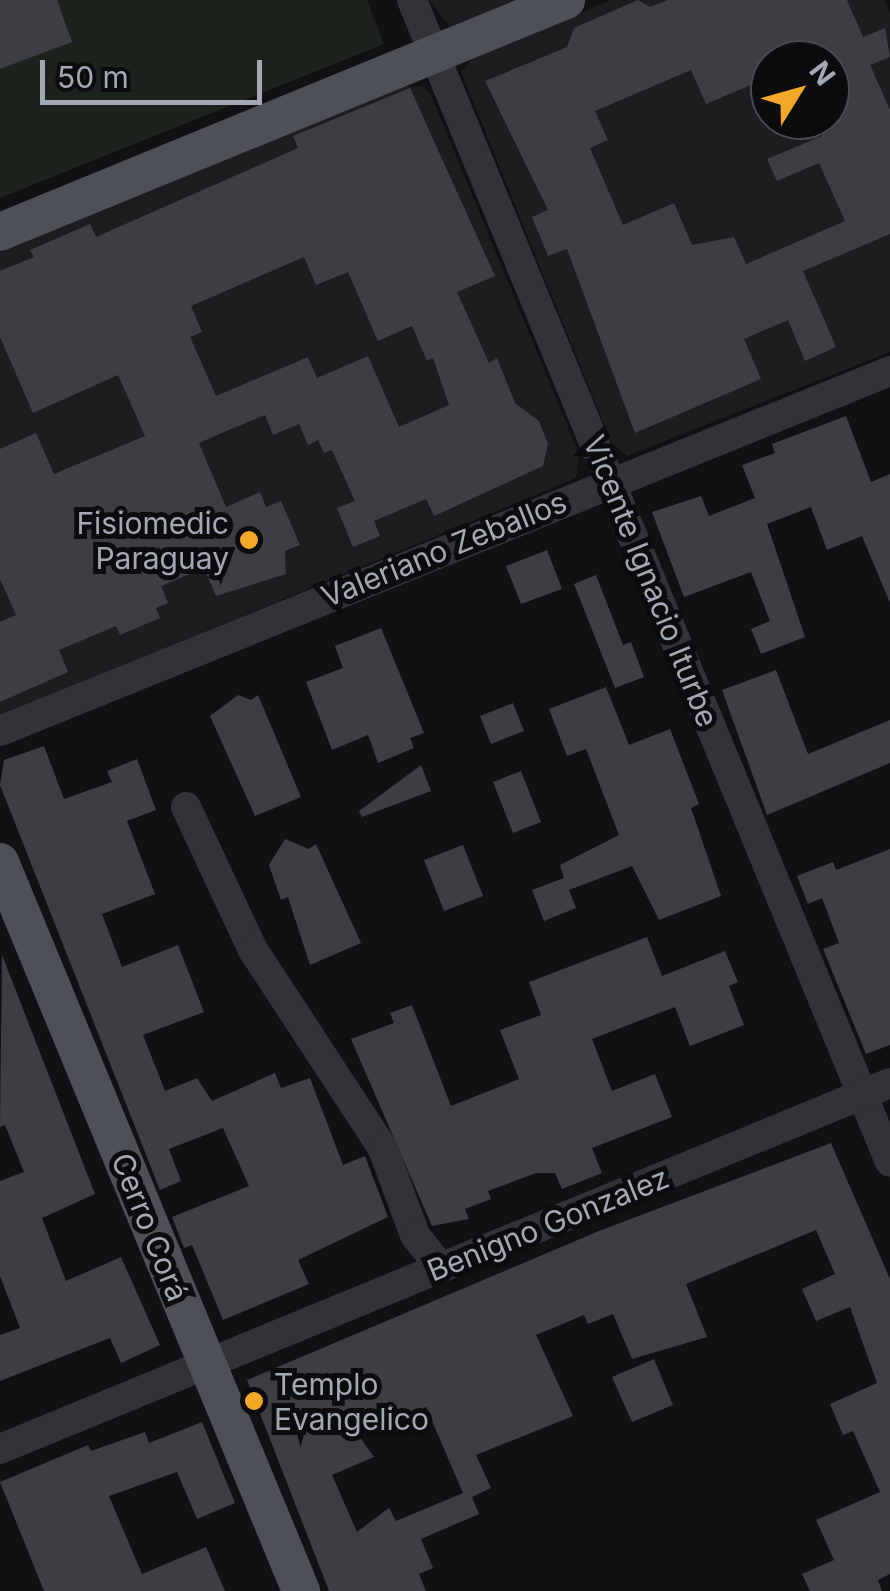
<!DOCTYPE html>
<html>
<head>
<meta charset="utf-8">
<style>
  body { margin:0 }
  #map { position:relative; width:890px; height:1591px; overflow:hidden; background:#111113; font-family:Inter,sans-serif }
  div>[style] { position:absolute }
  .built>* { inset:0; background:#1d1d20 }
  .green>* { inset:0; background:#1c231c }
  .building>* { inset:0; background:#3d3e43 }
  .minor>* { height:30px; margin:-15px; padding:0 15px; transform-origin:15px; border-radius:15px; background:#323338 }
  .major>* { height:38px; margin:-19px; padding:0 19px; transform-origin:19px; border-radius:19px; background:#4e5057 }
  .dots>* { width:28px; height:28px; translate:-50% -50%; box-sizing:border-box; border:5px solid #0c0c0e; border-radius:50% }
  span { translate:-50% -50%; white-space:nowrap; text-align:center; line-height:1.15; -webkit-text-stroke:10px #0c0c0e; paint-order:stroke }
  .poi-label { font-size:30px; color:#a2a8b4 }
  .right { translate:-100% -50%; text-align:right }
  .left { translate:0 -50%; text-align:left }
  .street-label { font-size:30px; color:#a2a8b4 }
  .north { position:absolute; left:750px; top:40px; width:100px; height:100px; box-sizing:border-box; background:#0c0c0e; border:2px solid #484a50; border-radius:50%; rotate:53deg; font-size:28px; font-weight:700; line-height:40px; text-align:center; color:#a2a8b4 }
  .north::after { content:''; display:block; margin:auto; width:35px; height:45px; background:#f4a828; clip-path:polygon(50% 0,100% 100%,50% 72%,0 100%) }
  .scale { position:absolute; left:40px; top:60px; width:222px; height:45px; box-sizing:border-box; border:5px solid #a2a8b4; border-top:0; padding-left:12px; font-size:30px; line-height:35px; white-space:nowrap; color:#a2a8b4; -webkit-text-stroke:8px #0c0c0e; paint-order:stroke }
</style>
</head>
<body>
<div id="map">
  <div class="built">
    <i style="clip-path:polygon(429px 0,524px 0,450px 27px)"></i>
    <i style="clip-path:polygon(evenodd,611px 0,885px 0,890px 13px,890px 352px,627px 456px,611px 442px,461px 72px,474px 57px,611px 0,770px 60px,830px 60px,830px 120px,770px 120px,770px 60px)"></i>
    <i style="clip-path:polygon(403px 86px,424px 87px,431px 95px,579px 454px,576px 478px,0 717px,0 253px)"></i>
  </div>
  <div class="green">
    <i style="clip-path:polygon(0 0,367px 0,384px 44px,0 198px)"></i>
  </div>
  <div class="building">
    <i style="clip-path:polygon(0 0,57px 0,72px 42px,0 69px)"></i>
    <i style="clip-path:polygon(evenodd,638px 0,650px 7px,668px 0,847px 0,863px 37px,885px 28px,890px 57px,870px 65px,890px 110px,890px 234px,803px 271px,836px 347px,805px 361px,788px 320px,744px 339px,761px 379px,635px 433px,567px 249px,548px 256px,532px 217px,548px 210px,485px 81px,567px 47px,574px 28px,638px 0,770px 60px,830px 60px,830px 120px,815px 120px,822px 136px,767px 159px,777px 181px,819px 163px,845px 221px,746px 264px,734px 237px,692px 245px,674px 203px,623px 225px,590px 148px,608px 140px,595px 111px,691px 70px,706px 104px,770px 77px,770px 60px)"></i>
    <i style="clip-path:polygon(evenodd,410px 88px,495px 276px,457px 292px,489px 363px,497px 358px,515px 403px,539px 421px,548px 444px,543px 466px,434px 516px,426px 499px,374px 521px,380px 536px,353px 547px,337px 508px,355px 501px,332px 450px,324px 453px,318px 440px,308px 445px,299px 424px,273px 435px,265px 415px,231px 429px,199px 443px,226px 507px,260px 492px,266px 507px,281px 501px,300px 545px,285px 551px,286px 574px,216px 596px,204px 568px,161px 586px,168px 603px,156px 608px,160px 618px,120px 635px,116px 626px,59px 650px,68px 672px,0 702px,0 622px,16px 615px,0 579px,0 449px,36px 433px,54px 474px,145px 436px,118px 375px,33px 413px,0 337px,0 271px,34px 257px,30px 250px,90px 224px,96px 237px,298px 148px,293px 136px,410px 88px,304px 257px,316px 285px,348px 272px,378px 341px,412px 326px,427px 361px,433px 358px,449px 405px,399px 427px,368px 356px,317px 378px,308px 357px,216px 396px,190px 337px,202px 332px,191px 306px,304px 257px)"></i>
    <i style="clip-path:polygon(846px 416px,871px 482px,890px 474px,890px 603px,862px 536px,827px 550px,811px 507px,767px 524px,805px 637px,761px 654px,751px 629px,770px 621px,751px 572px,684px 597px,652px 512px,701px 496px,709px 516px,755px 498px,742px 465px,775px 453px,772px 444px)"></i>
    <i style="clip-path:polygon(547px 550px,562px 589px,521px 604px,506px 566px)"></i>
    <i style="clip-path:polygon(596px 575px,623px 645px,631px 642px,644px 677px,615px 688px,574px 584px)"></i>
    <i style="clip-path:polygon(381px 628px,424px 733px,410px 738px,414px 748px,378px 763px,368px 735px,332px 750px,306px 682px,343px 668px,335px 646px)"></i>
    <i style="clip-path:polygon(776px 670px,808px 754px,890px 720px,890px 763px,767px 815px,722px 690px)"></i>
    <i style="clip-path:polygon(606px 687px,629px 745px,670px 729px,699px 804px,691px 808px,721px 896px,659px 920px,632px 866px,569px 890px,576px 908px,544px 921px,532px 890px,564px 878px,560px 865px,619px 835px,586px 749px,567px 756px,549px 709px)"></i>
    <i style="clip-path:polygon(238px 695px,251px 700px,258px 695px,301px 797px,255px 816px,210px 716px)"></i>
    <i style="clip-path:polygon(513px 703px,524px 731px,491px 744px,480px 716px)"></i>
    <i style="clip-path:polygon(44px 746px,64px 799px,112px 782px,107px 771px,137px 759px,156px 810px,127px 821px,155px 894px,102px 914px,122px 967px,178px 945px,204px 1012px,143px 1035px,165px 1091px,197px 1078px,212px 1101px,275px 1073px,281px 1088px,310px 1078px,343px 1165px,365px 1156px,388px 1217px,298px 1260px,309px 1284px,223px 1320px,192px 1245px,184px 1248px,172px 1217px,249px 1186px,223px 1128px,169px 1149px,181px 1181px,160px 1190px,0 785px,4px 760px)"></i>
    <i style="clip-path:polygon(421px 765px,431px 791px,362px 817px,359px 811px)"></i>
    <i style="clip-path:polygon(521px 771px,541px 822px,513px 833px,493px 782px)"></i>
    <i style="clip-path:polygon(285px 839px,309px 849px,316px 844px,361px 943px,310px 965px,288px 897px,281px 900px,269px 865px)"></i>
    <i style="clip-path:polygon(463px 845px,483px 896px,444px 911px,424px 860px)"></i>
    <i style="clip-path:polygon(890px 849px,890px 1045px,866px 1054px,823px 949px,839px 943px,822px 898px,808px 904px,797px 876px,833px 862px,836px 870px)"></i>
    <i style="clip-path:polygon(647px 937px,662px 976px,725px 951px,738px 982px,729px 986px,744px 1025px,690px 1046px,675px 1007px,592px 1039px,612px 1091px,655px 1074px,672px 1117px,592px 1148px,602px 1173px,562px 1189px,555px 1173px,536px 1173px,488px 1191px,491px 1199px,465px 1209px,469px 1219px,432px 1226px,351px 1039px,394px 1023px,390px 1013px,412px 1005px,451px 1106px,519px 1079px,500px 1030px,541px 1015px,529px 982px)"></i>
    <i style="clip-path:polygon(2px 955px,95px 1194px,42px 1218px,66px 1281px,121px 1257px,160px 1345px,121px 1363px,110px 1338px,0 1381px,0 1335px,20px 1328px,0 1276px,0 1181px,24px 1172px,5px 1125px,0 1127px)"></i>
    <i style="clip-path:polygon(evenodd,831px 1143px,890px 1279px,890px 1574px,878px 1580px,882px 1591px,810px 1591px,802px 1574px,834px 1560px,816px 1520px,880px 1492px,853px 1431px,843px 1435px,830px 1404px,877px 1383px,850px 1307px,816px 1321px,802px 1289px,835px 1274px,816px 1230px,686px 1284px,707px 1337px,632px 1359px,613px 1314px,588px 1324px,584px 1315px,536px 1335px,573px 1416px,476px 1455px,491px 1488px,472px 1497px,479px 1514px,421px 1539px,433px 1568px,419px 1574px,426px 1591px,329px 1591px,247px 1380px,599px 1231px,831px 1143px,426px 1407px,463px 1493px,396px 1521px,389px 1508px,357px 1532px,332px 1475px,374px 1457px,359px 1436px,426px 1407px)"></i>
    <i style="clip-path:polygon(654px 1359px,673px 1405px,632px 1422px,612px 1377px)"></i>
    <i style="clip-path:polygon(202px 1422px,235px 1503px,197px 1519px,177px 1472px,109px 1496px,142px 1574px,206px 1547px,225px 1591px,44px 1591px,0 1482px,88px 1445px,91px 1451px,145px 1432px,149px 1443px)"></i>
  </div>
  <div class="minor">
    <i style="left:412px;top:0;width:1256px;rotate:67.64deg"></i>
    <i style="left:0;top:731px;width:960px;rotate:-22.02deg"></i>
    <i style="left:186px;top:807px;width:158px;rotate:64.9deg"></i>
    <i style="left:253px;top:950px;width:238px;rotate:56.8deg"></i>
    <i style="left:383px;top:1149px;width:92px;rotate:69.6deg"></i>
    <i style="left:415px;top:1235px;width:42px;rotate:51.8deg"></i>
    <i style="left:0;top:1449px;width:962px;rotate:-22.35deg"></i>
  </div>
  <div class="major">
    <i style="left:0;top:232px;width:612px;rotate:-22.29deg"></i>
    <i style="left:0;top:862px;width:789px;rotate:67.56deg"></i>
  </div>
  <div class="dots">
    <i style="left:249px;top:540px;background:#f4a828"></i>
    <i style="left:254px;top:1401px;background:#f4a828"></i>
  </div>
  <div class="poi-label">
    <span class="right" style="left:229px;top:540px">Fisiomedic<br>Paraguay</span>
    <span class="left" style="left:274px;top:1401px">Templo<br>Evangelico</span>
  </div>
  <div class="street-label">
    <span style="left:444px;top:549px;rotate:-22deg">Valeriano Zeballos</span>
    <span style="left:651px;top:581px;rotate:68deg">Vicente Ignacio Iturbe</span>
    <span style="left:548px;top:1224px;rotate:-22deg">Benigno Gonzalez</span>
    <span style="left:150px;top:1227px;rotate:68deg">Cerro Corá</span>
  </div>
  <div class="north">N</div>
  <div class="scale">50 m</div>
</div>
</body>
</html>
